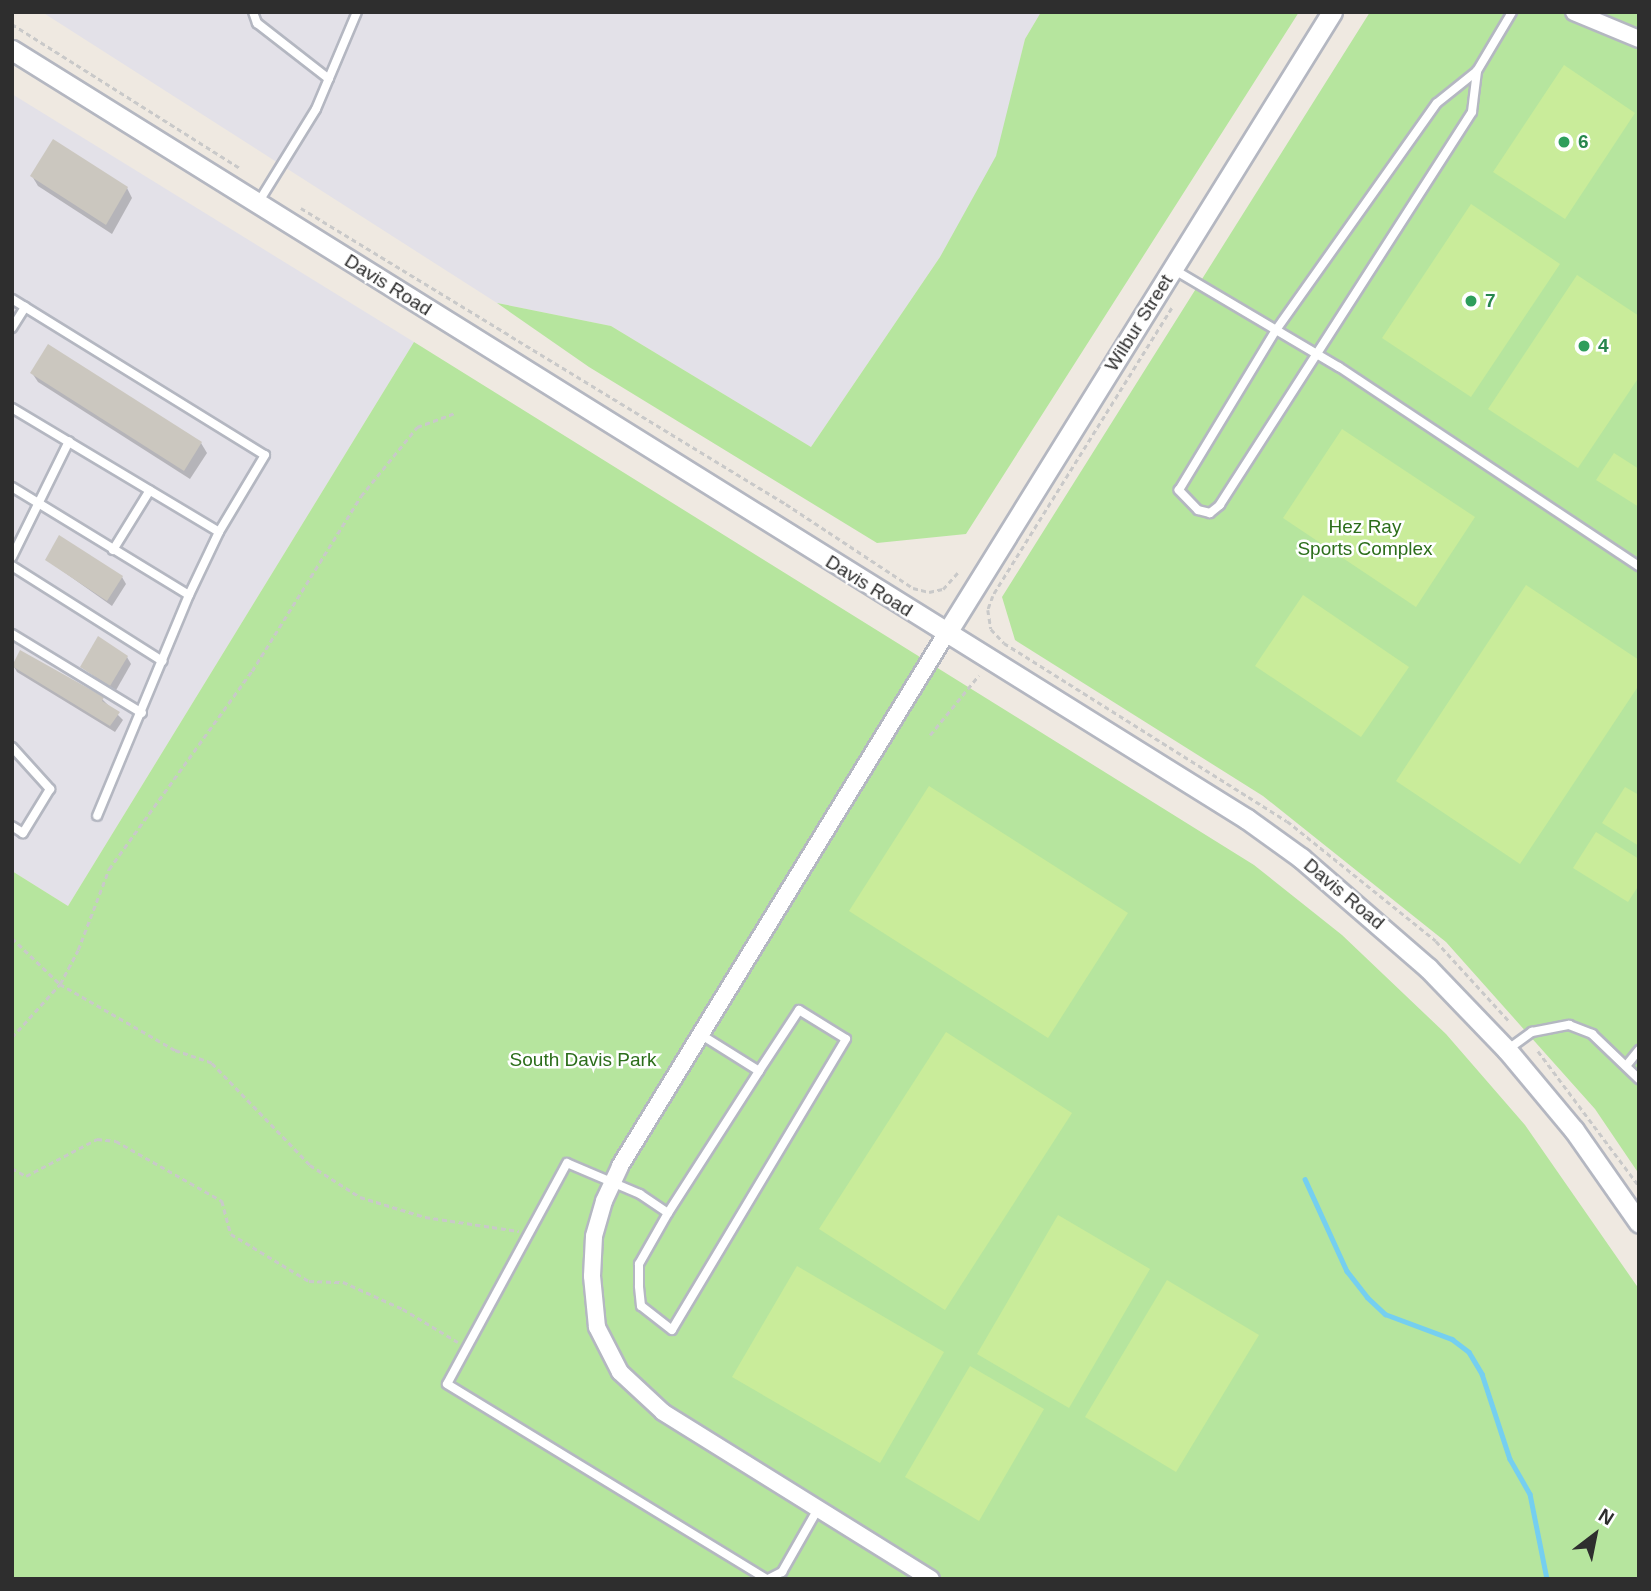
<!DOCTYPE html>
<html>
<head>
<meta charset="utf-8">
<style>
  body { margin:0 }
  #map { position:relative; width:1651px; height:1591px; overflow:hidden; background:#efe9e1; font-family:Helvetica,sans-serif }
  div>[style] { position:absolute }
  .industrial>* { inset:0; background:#e3e1e8 }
  .green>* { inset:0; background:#b6e59e }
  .pitch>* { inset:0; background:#c9ec9a }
  .shadow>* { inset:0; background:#0003 }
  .stream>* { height:4.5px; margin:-2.25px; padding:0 2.25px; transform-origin:2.25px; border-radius:2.25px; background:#75cff0 }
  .building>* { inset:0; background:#cbc7bf }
  .path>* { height:2.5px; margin-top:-1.25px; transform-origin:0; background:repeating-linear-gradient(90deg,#c9c9c9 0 5px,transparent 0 8.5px) }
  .roads { filter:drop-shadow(2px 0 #b4b7c1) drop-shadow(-2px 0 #b4b7c1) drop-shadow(0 2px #b4b7c1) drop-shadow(0 -2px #b4b7c1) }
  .service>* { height:8px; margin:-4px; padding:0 4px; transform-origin:4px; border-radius:4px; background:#fff }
  .minor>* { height:16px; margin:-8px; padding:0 8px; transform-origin:8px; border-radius:8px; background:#fff }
  .tertiary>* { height:19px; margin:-9.5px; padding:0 9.5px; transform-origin:9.5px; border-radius:9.5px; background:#fff }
  .dots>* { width:19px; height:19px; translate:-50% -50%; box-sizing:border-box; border:4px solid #fff; border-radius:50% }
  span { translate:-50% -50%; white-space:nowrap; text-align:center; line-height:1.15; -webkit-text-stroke:5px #fff; paint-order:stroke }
  .leisure-label { font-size:19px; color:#27864d; font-weight:700 }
  .left { translate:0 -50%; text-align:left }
  .street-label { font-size:19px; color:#2e2e2e }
  .park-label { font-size:19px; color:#2c6e1b }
  .frame { position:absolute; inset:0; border:14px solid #2e2e2e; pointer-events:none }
  .north { position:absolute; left:1560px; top:1500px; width:70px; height:70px; -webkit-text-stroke:5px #fff; paint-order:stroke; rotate:32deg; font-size:19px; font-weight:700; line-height:28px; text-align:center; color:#2e2e2e }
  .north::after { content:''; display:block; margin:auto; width:24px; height:32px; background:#2e2e2e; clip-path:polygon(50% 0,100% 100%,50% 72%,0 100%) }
</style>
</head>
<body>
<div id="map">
  <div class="industrial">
    <i style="clip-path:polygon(42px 12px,1041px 12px,1025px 39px,997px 156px,940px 257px,811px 447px,611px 326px,497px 303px)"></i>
    <i style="clip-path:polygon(12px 94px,414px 342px,68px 906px,12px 871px)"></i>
  </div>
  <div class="green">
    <i style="clip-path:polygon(1041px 12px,1299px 12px,966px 534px,877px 543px,589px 367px,497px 303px,611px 326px,811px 447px,940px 257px,996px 156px,1025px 39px)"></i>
    <i style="clip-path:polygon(1370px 12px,1639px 12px,1639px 1174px,1595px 1109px,1446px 942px,1263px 796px,1015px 640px,1002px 597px)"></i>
    <i style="clip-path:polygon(414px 342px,1254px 865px,1342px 935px,1446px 1034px,1525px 1125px,1639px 1289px,1639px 1579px,12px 1579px,12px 871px,68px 906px)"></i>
  </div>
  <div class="pitch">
    <i style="clip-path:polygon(1564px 65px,1635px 113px,1565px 219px,1493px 172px)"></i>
    <i style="clip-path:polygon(1471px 204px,1560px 264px,1471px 397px,1382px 338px)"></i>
    <i style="clip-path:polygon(1577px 275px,1639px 316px,1639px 377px,1578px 468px,1488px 409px)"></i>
    <i style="clip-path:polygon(1342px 429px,1475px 517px,1416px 607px,1283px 518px)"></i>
    <i style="clip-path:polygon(1614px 453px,1639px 469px,1639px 507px,1596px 480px)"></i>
    <i style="clip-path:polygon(1526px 585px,1639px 660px,1639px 685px,1520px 864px,1396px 781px)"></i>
    <i style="clip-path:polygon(1303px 595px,1409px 667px,1361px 737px,1255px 666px)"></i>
    <i style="clip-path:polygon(929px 786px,1128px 913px,1048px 1038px,849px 911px)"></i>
    <i style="clip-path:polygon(1625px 787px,1639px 795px,1639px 846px,1602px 823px)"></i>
    <i style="clip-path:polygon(1596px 832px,1639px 859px,1639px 885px,1628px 902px,1573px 868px)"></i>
    <i style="clip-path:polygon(946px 1032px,1072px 1113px,945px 1310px,819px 1229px)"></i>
    <i style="clip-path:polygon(1058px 1215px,1150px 1269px,1069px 1408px,977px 1354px)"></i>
    <i style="clip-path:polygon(797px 1266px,944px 1352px,880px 1463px,732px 1377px)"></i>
    <i style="clip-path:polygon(1167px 1280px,1259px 1335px,1176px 1472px,1085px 1417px)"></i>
    <i style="clip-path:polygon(970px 1366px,1044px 1409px,979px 1521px,905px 1477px)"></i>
  </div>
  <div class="shadow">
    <i style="clip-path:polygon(32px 176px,127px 188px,132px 198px,112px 234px,38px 186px)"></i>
    <i style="clip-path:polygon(32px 373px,201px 443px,207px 453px,190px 479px,38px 382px)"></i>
    <i style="clip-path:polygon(47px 560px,122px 577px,126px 584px,112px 606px)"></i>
    <i style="clip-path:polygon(21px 652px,102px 699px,123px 720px,115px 732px,17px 672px,13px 665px)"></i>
    <i style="clip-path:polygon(127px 657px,131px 664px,115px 692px,82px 667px)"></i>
  </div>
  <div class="stream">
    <i style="left:1305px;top:1179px;width:101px;rotate:65.5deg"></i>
    <i style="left:1347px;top:1271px;width:33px;rotate:52deg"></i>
    <i style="left:1367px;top:1297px;width:25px;rotate:43deg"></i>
    <i style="left:1385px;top:1314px;width:72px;rotate:20.5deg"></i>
    <i style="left:1452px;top:1339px;width:21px;rotate:37deg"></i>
    <i style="left:1469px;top:1352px;width:26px;rotate:59deg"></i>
    <i style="left:1482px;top:1374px;width:89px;rotate:71.8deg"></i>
    <i style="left:1510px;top:1459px;width:40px;rotate:60.3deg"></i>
    <i style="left:1530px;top:1494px;width:87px;rotate:78.7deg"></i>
  </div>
  <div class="building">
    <i style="clip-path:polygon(53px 139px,128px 187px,106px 225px,30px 176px)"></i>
    <i style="clip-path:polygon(48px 344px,202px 442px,184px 471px,30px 373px)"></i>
    <i style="clip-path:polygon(59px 535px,123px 576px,107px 601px,45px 560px)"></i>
    <i style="clip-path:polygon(98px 636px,128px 656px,110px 686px,80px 667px)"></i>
    <i style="clip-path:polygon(20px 650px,104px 697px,102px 701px,120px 712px,110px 726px,12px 666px)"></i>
  </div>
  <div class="path">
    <i style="left:12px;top:24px;width:271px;rotate:32.3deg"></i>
    <i style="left:301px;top:208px;width:568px;rotate:31.4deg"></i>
    <i style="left:786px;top:504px;width:152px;rotate:33.5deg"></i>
    <i style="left:913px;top:588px;width:16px;rotate:14deg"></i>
    <i style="left:929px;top:592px;width:14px;rotate:-12deg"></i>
    <i style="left:943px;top:589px;width:24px;rotate:-48deg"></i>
    <i style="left:1172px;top:308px;width:339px;rotate:121.9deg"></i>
    <i style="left:993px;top:596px;width:15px;rotate:110deg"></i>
    <i style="left:988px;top:610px;width:19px;rotate:81deg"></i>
    <i style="left:991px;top:629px;width:19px;rotate:47deg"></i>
    <i style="left:1004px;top:643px;width:334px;rotate:32.2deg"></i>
    <i style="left:1287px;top:821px;width:191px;rotate:38.8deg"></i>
    <i style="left:1436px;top:941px;width:110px;rotate:47.6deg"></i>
    <i style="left:930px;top:735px;width:77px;rotate:-50.8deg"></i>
    <i style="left:12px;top:938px;width:66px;rotate:43.8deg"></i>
    <i style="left:60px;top:984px;width:133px;rotate:29.9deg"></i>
    <i style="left:175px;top:1050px;width:39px;rotate:19deg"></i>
    <i style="left:212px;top:1063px;width:141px;rotate:46.1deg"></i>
    <i style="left:310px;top:1165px;width:59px;rotate:32.6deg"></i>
    <i style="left:360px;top:1197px;width:68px;rotate:17.1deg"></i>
    <i style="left:425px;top:1217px;width:95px;rotate:8.5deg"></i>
    <i style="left:12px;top:1037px;width:72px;rotate:-47.8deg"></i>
    <i style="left:60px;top:984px;width:38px;rotate:-62deg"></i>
    <i style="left:78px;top:950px;width:87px;rotate:-69.1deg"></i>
    <i style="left:109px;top:869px;width:244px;rotate:-54.2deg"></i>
    <i style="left:252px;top:671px;width:206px;rotate:-58.1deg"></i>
    <i style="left:361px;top:496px;width:89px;rotate:-50.9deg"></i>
    <i style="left:417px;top:427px;width:40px;rotate:-20.2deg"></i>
    <i style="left:1538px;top:1051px;width:169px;rotate:53.2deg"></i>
    <i style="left:12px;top:1168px;width:16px;rotate:30deg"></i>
    <i style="left:26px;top:1176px;width:80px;rotate:-27.5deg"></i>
    <i style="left:97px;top:1139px;width:19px;rotate:6deg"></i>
    <i style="left:116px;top:1141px;width:122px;rotate:29.5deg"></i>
    <i style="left:222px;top:1201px;width:34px;rotate:75deg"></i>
    <i style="left:231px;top:1234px;width:91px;rotate:31.1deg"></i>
    <i style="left:309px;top:1281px;width:34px;rotate:2deg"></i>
    <i style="left:343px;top:1282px;width:66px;rotate:24.2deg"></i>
    <i style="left:403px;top:1309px;width:64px;rotate:31deg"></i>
  </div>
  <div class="roads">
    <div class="service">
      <i style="left:253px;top:12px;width:12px;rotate:70deg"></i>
      <i style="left:257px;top:23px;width:91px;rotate:37.9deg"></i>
      <i style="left:1477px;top:71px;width:41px;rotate:97deg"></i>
      <i style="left:1472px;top:112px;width:467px;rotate:122.7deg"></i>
      <i style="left:1220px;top:505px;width:13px;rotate:141deg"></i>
      <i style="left:1210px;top:513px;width:12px;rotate:-166deg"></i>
      <i style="left:1198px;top:510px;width:28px;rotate:-134deg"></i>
      <i style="left:1179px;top:490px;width:187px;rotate:-58.8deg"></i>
      <i style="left:1276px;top:330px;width:278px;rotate:-54.7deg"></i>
      <i style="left:1437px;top:103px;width:51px;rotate:-38.7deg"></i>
      <i style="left:1477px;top:71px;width:69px;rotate:-59.3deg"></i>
      <i style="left:258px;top:203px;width:110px;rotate:-58.3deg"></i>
      <i style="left:316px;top:109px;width:105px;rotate:-67.1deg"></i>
      <i style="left:1173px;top:269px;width:193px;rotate:30.6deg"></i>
      <i style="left:1339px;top:367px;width:360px;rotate:33.6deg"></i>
      <i style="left:12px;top:299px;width:297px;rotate:31.7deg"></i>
      <i style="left:265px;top:455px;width:90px;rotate:120.9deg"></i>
      <i style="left:219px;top:532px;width:70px;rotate:115.5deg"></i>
      <i style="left:189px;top:595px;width:239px;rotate:112.6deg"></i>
      <i style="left:12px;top:328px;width:25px;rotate:-58deg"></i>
      <i style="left:12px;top:408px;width:241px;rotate:30.9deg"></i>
      <i style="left:12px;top:487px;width:207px;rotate:31.4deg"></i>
      <i style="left:113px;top:550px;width:70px;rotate:-58.3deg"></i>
      <i style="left:12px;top:557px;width:129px;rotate:-63.8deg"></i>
      <i style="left:12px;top:566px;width:178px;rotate:32.3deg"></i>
      <i style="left:12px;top:634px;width:152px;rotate:31.3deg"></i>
      <i style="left:12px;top:747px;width:57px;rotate:47.9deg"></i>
      <i style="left:50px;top:789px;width:52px;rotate:121.5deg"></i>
      <i style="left:23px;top:833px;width:13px;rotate:-148deg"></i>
      <i style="left:1507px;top:1050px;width:31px;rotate:-36deg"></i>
      <i style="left:1532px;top:1032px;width:38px;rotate:-11deg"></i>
      <i style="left:1569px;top:1025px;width:25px;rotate:21deg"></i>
      <i style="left:1592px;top:1034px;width:65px;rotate:43.8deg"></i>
      <i style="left:1626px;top:1066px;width:21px;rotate:-51deg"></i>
      <i style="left:759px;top:1071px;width:73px;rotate:-56.7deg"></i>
      <i style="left:799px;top:1010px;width:55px;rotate:31.7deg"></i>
      <i style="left:846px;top:1039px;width:339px;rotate:120.9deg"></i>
      <i style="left:672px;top:1330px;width:39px;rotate:-142deg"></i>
      <i style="left:641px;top:1306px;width:20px;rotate:-96deg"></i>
      <i style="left:639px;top:1286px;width:22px;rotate:-90deg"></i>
      <i style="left:639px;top:1264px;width:59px;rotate:-60.4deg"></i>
      <i style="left:668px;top:1213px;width:34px;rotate:-146deg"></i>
      <i style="left:640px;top:1194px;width:79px;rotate:-157deg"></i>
      <i style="left:567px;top:1163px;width:251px;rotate:118.5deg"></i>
      <i style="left:447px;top:1384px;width:375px;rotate:31.4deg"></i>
      <i style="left:668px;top:1213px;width:169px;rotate:-57.3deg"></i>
      <i style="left:759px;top:1071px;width:70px;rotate:-147.9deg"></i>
      <i style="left:768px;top:1579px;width:16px;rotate:-27deg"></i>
      <i style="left:782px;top:1572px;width:73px;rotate:-60.3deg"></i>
    </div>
    <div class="minor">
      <i style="left:1574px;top:12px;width:70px;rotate:22.6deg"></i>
      <i style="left:931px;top:1579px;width:316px;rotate:-148.1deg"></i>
      <i style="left:663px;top:1412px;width:59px;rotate:-137.1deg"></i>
      <i style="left:620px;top:1372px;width:51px;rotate:-117.1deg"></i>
      <i style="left:597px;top:1327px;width:51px;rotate:-95.6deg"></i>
      <i style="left:592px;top:1276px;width:40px;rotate:-87.1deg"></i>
      <i style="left:594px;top:1236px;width:36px;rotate:-74deg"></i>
      <i style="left:604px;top:1201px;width:38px;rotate:-65deg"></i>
      <i style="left:620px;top:1166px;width:624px;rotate:-58.5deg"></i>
    </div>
    <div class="tertiary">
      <i style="left:12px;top:50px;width:1455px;rotate:31.91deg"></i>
      <i style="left:1247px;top:819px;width:67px;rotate:35.8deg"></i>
      <i style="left:1301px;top:858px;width:168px;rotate:40.9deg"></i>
      <i style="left:1428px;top:968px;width:114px;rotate:46.1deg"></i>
      <i style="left:1507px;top:1050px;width:104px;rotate:50.1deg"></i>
      <i style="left:1574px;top:1130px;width:113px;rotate:55deg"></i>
      <i style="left:946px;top:634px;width:732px;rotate:-58.18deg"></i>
    </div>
  </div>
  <div class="dots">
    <i style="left:1564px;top:142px;background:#2e9e5b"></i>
    <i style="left:1471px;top:301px;background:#2e9e5b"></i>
    <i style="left:1584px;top:346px;background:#2e9e5b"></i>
  </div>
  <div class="leisure-label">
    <span class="left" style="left:1578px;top:142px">6</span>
    <span class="left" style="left:1485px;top:301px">7</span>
    <span class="left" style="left:1598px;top:346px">4</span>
  </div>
  <div class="street-label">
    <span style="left:388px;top:285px;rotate:32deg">Davis Road</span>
    <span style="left:1139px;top:323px;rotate:-58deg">Wilbur Street</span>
    <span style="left:869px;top:586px;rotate:32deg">Davis Road</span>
    <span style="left:1344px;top:894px;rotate:40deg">Davis Road</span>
  </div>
  <div class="park-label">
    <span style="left:1365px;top:538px">Hez Ray<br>Sports Complex</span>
    <span style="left:583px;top:1060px">South Davis Park</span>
  </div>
  <div class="frame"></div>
  <div class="north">N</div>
</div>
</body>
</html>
